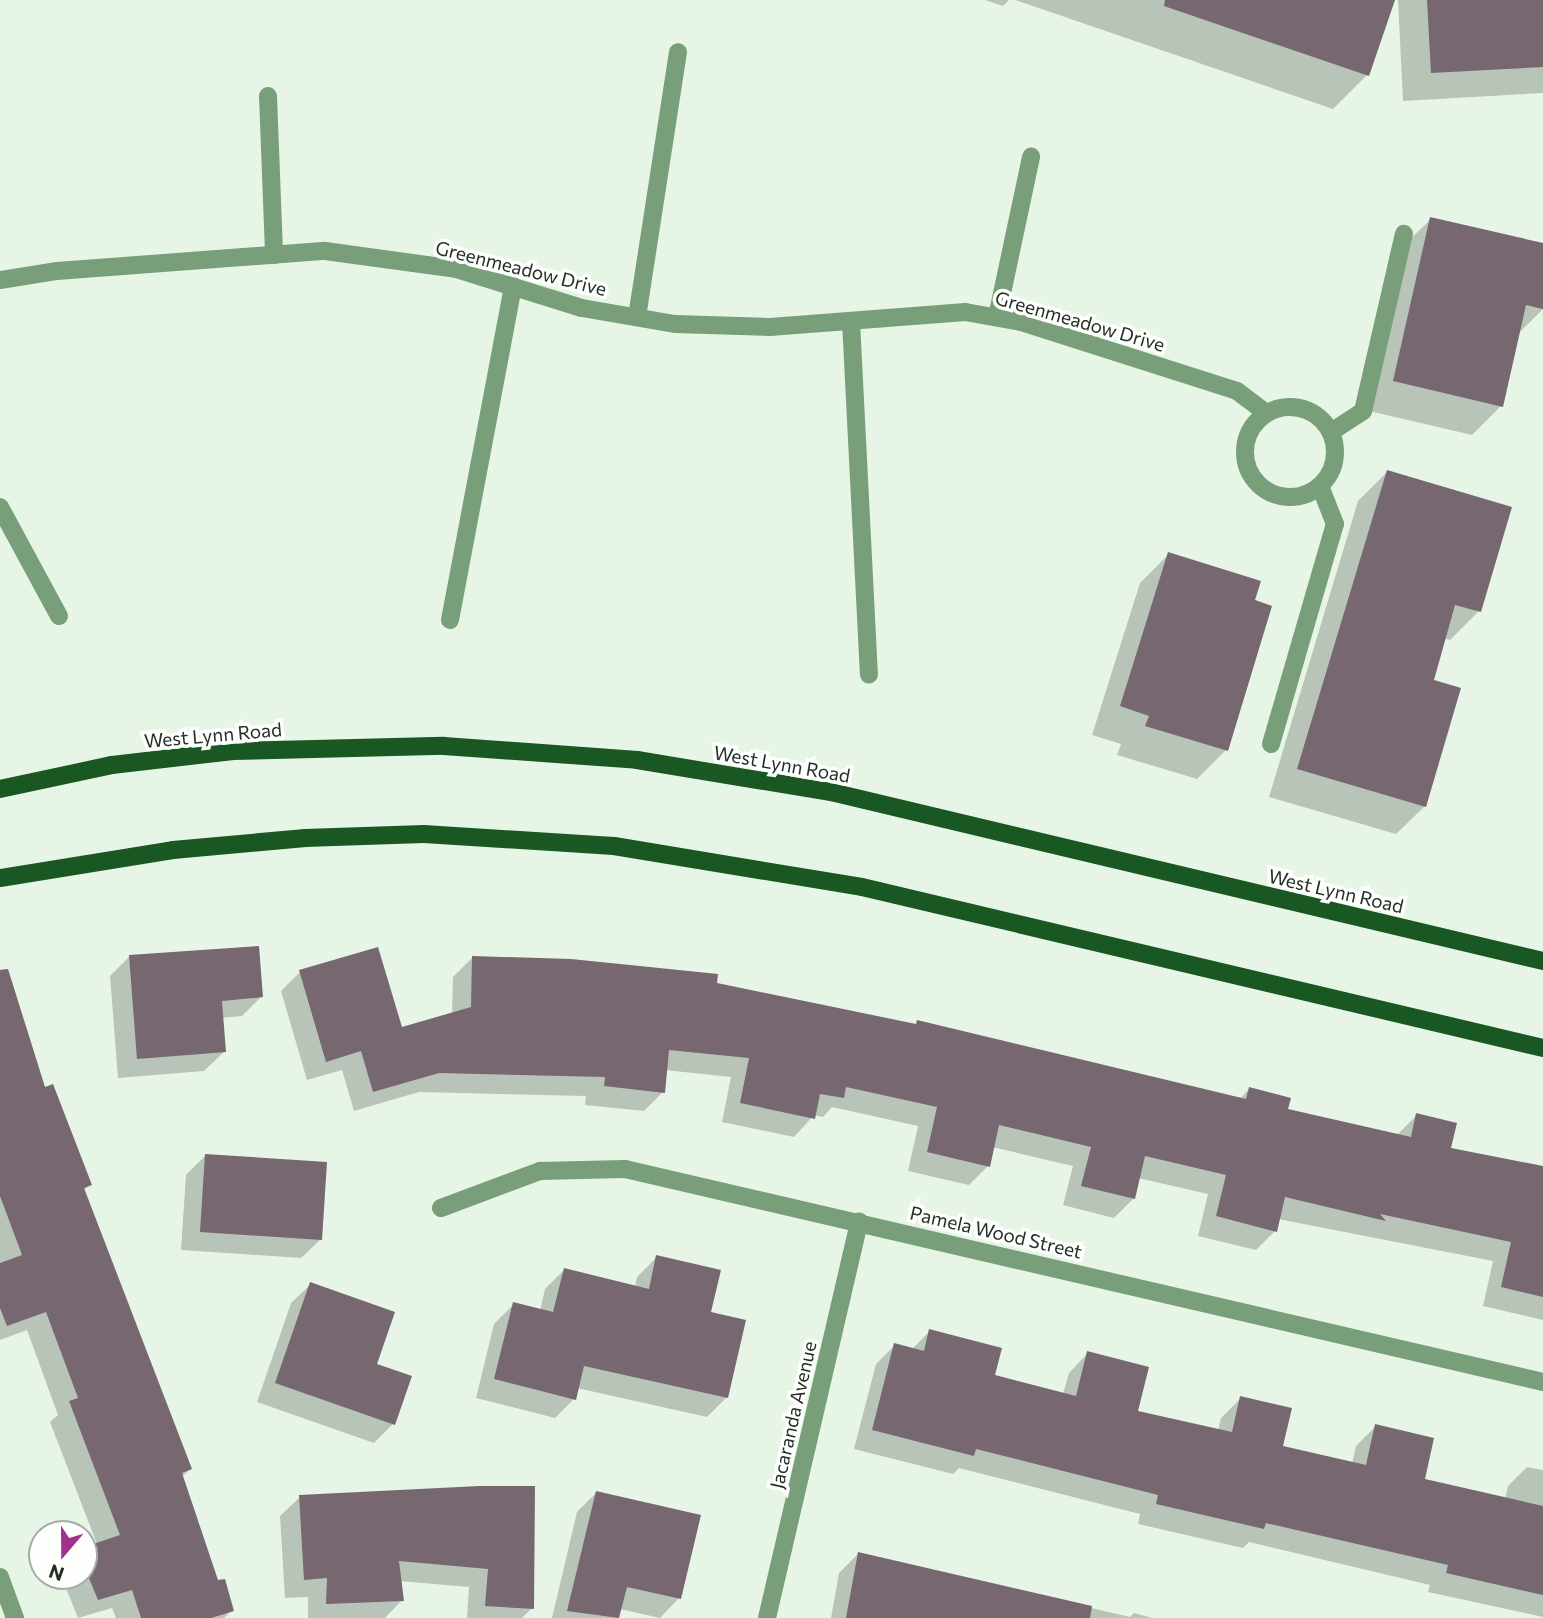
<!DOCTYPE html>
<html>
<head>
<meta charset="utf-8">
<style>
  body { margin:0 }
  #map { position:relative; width:1543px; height:1618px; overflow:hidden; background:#e7f5e7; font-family:Commissioner,sans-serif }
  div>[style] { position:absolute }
  .shadow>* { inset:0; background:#0003 }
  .building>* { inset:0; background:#766771 }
  .minor>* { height:18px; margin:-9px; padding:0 9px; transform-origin:9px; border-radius:9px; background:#789f7a }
  .minor>.ring { margin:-9px; padding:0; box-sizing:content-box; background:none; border:18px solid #789f7a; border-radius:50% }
  .major>* { height:18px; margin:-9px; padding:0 9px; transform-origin:9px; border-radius:9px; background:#195723 }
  span { translate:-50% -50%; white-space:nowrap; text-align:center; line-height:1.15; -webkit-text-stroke:7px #fcfffc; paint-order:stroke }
  .street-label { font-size:19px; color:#282d28 }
  .north { position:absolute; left:28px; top:1520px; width:70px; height:70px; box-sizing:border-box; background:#fcfffc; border:2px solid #a7aba7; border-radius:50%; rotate:200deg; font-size:19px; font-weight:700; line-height:28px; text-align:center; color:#282d28 }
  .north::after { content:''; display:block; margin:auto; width:24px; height:32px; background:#a3308b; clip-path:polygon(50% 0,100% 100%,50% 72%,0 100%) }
</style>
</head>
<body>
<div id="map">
  <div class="shadow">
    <i style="clip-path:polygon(985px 0,1009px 0,1003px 6px)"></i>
    <i style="clip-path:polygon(1015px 0,1393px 0,1367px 75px,1333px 109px)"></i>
    <i style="clip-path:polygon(1398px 0,1543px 0,1543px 93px,1403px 101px)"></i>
    <i style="clip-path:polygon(1431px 219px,1543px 244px,1543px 309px,1518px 334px,1501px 406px,1472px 435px,1365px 410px,1402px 247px)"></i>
    <i style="clip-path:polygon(1387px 472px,1479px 611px,1450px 640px,1444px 638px,1431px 681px,1425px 806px,1396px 834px,1269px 797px,1358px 501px)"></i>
    <i style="clip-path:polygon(1169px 554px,1253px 602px,1226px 750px,1197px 779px,1117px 755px,1121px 744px,1092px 735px,1140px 583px)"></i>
    <i style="clip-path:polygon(129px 957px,261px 997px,242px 1016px,221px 1018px,224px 1052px,204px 1071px,118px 1078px,110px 976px)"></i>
    <i style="clip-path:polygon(472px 958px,715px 985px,915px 1025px,918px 1022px,1240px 1099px,1249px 1089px,1286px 1111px,1396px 1136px,1417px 1115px,1449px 1149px,1543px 1171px,1543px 1320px,1483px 1306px,1493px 1261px,1278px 1219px,1275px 1231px,1256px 1250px,1198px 1236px,1208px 1194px,1138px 1178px,1134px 1198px,1114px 1218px,1063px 1205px,1073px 1166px,992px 1147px,988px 1166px,969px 1185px,908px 1171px,918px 1126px,832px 1107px,823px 1117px,814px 1115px,794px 1137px,722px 1122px,731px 1077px,665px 1070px,663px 1092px,644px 1111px,585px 1105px,586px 1096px,419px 1092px,354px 1111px,342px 1070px,307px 1080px,281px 991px,300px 972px,401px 1029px,452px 1014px,453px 977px)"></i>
    <i style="clip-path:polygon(6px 969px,44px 1089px,90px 1185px,83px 1191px,190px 1469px,182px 1477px,217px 1582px,232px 1610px,224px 1618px,116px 1618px,112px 1608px,78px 1618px,61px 1576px,84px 1576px,84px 1549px,97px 1544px,50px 1422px,58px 1415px,27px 1330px,0 1340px,0 970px)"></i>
    <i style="clip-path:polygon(206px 1155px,321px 1239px,301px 1258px,181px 1250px,186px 1175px)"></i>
    <i style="clip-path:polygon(657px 1257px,709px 1313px,727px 1397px,707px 1417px,577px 1388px,574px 1399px,555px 1418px,476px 1398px,494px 1324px,514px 1304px,540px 1311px,545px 1289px,564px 1270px,635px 1288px,637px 1277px)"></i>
    <i style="clip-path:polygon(311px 1284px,393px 1424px,374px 1443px,257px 1402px,291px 1303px)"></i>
    <i style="clip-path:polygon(930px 1331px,993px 1376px,1063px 1394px,1069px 1373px,1088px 1353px,1136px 1412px,1218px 1431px,1221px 1418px,1241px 1398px,1281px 1447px,1352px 1464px,1356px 1446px,1376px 1426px,1423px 1480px,1505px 1499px,1508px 1486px,1527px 1467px,1543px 1470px,1543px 1617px,1428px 1592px,1430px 1585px,1249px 1542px,1243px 1548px,1138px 1524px,1140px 1514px,959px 1468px,953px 1474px,854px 1449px,876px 1364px,895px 1345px,912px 1349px)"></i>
    <i style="clip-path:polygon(533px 1488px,532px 1608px,522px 1618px,467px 1618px,469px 1587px,400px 1581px,402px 1600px,385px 1618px,308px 1618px,308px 1597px,285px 1598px,280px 1516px,300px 1497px)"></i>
    <i style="clip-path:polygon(596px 1493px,679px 1598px,660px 1618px,620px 1609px,618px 1618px,552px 1618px,577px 1512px)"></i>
    <i style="clip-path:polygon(858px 1554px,1130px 1617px,1134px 1613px,1152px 1618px,831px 1618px,839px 1573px)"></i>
  </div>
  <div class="building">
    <i style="clip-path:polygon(1165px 0,1395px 0,1369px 76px,1164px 6px)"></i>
    <i style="clip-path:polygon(1427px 0,1543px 0,1543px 67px,1431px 73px)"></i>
    <i style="clip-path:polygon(1430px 217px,1543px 243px,1543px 309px,1526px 305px,1503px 407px,1393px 381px)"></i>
    <i style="clip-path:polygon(1387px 470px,1512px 507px,1481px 612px,1455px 605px,1434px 680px,1461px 688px,1426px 807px,1297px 769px)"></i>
    <i style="clip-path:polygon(1168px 552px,1261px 581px,1255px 600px,1272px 606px,1228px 751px,1145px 726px,1149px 716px,1120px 706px)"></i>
    <i style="clip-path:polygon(259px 946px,263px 997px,222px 1001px,226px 1052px,137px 1059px,129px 955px)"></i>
    <i style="clip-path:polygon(378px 947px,402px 1027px,471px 1007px,472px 956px,571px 959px,718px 974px,717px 983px,916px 1024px,917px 1020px,1246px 1099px,1249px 1087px,1291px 1098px,1288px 1109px,1411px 1137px,1416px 1113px,1457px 1123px,1451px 1148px,1543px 1166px,1543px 1297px,1501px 1287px,1511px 1242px,1380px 1214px,1386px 1221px,1285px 1197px,1277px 1232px,1216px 1216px,1226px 1175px,1145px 1156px,1135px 1199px,1081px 1186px,1091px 1147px,999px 1125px,990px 1167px,927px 1152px,937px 1107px,846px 1087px,844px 1098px,820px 1094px,815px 1119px,740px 1103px,749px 1058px,669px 1050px,665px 1093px,604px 1086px,605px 1077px,439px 1073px,373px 1092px,361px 1051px,326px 1062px,299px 970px)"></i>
    <i style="clip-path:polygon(8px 969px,45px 1087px,53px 1084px,92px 1185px,84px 1188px,192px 1469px,182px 1473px,218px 1580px,225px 1579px,234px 1611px,211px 1618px,141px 1618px,132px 1590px,98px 1600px,84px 1566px,84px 1547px,120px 1535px,69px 1401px,78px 1398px,46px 1312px,7px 1326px,0 1308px,0 1263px,22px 1255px,0 1196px,0 970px)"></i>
    <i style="clip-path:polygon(205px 1154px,327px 1162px,322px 1240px,200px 1232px)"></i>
    <i style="clip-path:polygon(656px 1255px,721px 1270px,711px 1312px,746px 1320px,728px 1398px,584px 1366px,576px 1400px,494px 1379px,513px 1302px,553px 1312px,564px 1268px,649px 1289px)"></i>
    <i style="clip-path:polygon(310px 1282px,395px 1312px,377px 1364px,412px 1376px,395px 1425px,275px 1383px)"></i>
    <i style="clip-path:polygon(929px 1329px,1002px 1348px,995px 1375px,1076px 1396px,1087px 1351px,1149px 1367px,1138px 1411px,1232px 1432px,1240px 1396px,1292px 1408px,1283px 1446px,1366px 1465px,1375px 1424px,1434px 1438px,1425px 1479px,1543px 1506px,1543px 1595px,1446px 1573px,1448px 1565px,1266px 1523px,1264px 1529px,1156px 1504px,1158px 1495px,976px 1449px,974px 1456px,872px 1430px,894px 1343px,924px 1351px)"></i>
    <i style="clip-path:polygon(479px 1486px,535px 1486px,534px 1609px,485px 1606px,488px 1569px,399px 1561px,404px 1601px,326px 1604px,327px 1578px,304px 1580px,299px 1495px)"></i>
    <i style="clip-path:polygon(596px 1491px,701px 1515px,681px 1599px,627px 1587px,619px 1618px,567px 1611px)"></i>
    <i style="clip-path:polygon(858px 1552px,1092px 1606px,1090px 1618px,846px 1618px)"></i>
  </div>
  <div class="minor">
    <i style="left:268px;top:96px;width:159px;rotate:87.8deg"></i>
    <i style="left:0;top:280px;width:58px;rotate:-9deg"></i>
    <i style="left:57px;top:271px;width:269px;rotate:-4.3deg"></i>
    <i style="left:325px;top:251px;width:132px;rotate:7.8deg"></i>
    <i style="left:456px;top:269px;width:132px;rotate:17.2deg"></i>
    <i style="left:582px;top:308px;width:94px;rotate:9.8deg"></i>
    <i style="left:675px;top:324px;width:95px;rotate:1.8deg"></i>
    <i style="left:770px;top:327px;width:196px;rotate:-4.4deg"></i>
    <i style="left:965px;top:312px;width:57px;rotate:10.1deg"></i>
    <i style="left:1021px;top:322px;width:227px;rotate:17.7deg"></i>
    <i style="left:1237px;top:391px;width:36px;rotate:37deg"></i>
    <i style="left:637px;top:317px;width:268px;rotate:-81.2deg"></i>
    <i style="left:997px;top:317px;width:164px;rotate:-78deg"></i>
    <i style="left:851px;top:321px;width:354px;rotate:87.1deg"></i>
    <i class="ring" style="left:1245px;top:407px;width:72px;height:72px"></i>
    <i style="left:1331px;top:432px;width:38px;rotate:-33deg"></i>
    <i style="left:1363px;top:411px;width:182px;rotate:-77deg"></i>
    <i style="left:0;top:507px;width:124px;rotate:61.6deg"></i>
    <i style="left:450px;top:620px;width:340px;rotate:-79.3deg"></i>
    <i style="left:1271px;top:744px;width:229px;rotate:-73.8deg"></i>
    <i style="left:1335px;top:524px;width:41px;rotate:-111.5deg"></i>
    <i style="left:441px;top:1208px;width:106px;rotate:-20.5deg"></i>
    <i style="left:540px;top:1171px;width:85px;rotate:-1.3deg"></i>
    <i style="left:625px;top:1169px;width:942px;rotate:13.06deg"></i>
    <i style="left:0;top:1577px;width:44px;rotate:69.9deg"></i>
    <i style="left:767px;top:1618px;width:407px;rotate:-76.9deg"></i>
  </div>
  <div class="major">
    <i style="left:0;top:789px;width:115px;rotate:-12.1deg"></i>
    <i style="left:112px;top:765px;width:122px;rotate:-6.6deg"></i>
    <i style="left:233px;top:751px;width:211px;rotate:-1.4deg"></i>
    <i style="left:444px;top:746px;width:194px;rotate:4.1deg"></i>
    <i style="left:637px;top:760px;width:197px;rotate:9.4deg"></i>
    <i style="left:831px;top:792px;width:732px;rotate:13.35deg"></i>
    <i style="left:0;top:878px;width:175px;rotate:-9.2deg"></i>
    <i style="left:173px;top:850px;width:133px;rotate:-5.2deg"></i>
    <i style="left:305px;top:838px;width:119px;rotate:-1.9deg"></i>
    <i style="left:424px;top:834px;width:190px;rotate:3.6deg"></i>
    <i style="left:614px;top:846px;width:251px;rotate:9.4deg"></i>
    <i style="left:862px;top:887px;width:700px;rotate:13.3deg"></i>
  </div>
  <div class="street-label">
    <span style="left:521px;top:268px;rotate:14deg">Greenmeadow Drive</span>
    <span style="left:1080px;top:321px;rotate:16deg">Greenmeadow Drive</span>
    <span style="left:213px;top:735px;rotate:-5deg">West Lynn Road</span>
    <span style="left:782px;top:764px;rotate:10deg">West Lynn Road</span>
    <span style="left:1336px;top:891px;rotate:13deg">West Lynn Road</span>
    <span style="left:996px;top:1232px;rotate:13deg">Pamela Wood Street</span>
    <span style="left:793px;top:1415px;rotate:-77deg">Jacaranda Avenue</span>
  </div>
  <div class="north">N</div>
</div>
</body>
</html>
